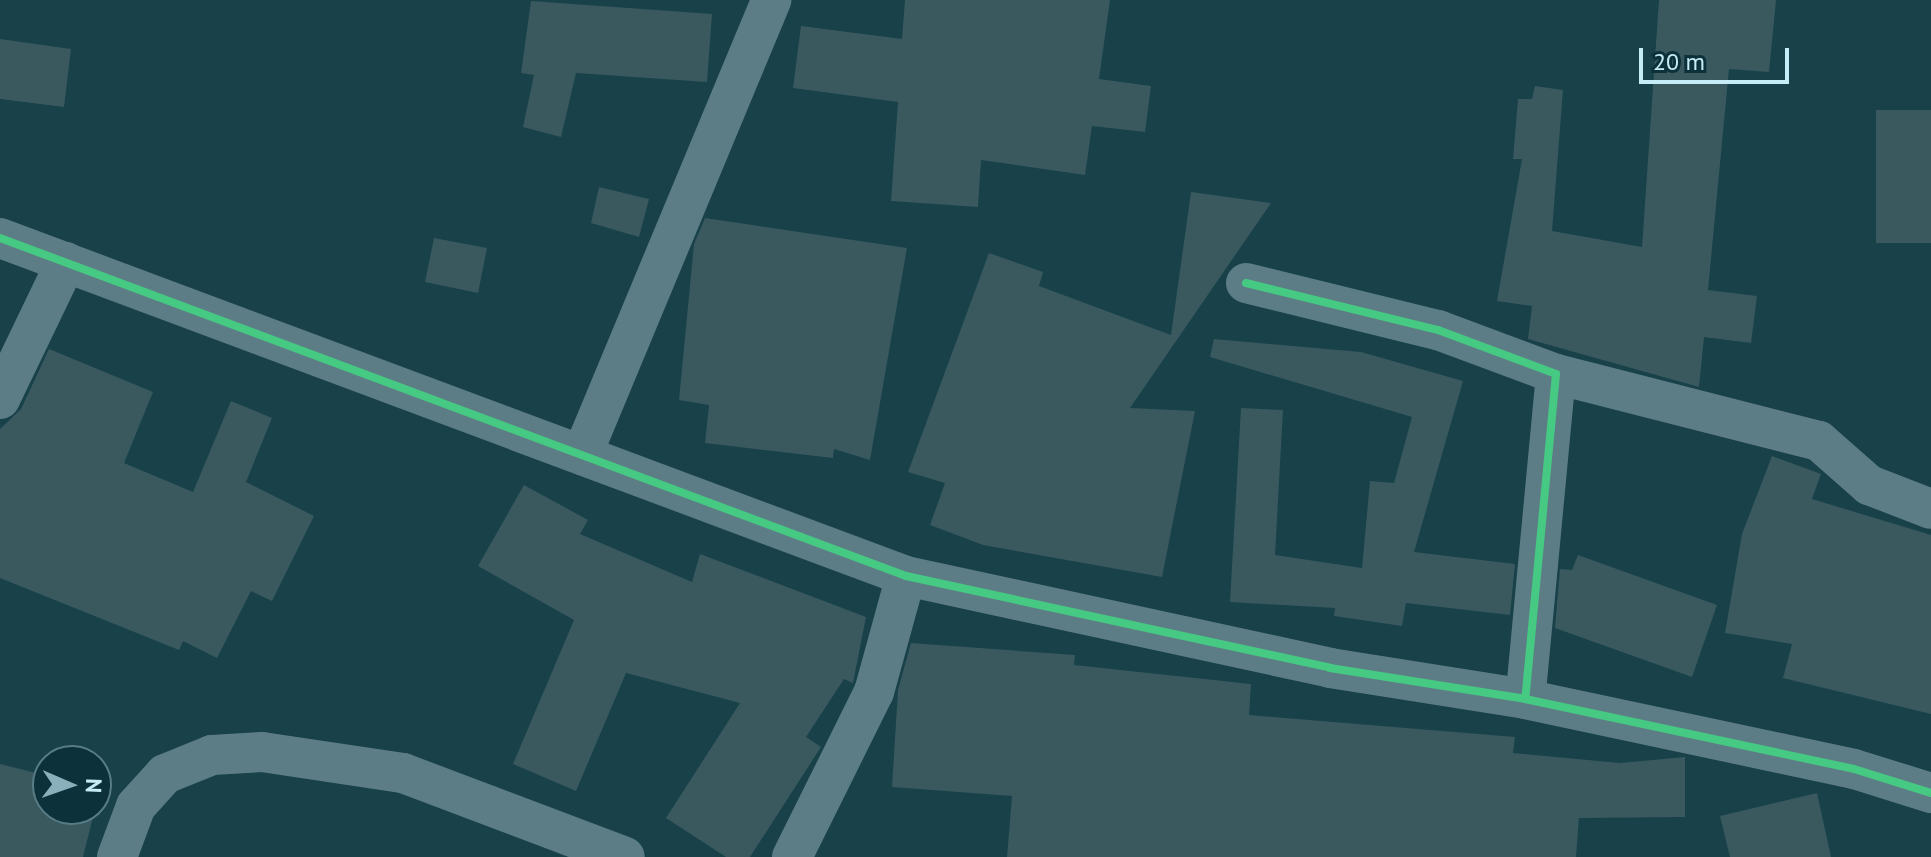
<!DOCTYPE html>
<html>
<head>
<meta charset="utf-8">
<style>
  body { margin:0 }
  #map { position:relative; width:1931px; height:857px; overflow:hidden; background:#18414a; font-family:"PT Sans",sans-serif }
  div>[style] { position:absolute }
  .building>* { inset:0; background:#39595f }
  .street>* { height:40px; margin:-20px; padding:0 20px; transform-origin:20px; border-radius:20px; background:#5d7d86 }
  .cycleway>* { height:8px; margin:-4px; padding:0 4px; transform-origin:4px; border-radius:4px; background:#46c982 }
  span { translate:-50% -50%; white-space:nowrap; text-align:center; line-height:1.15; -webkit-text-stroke:6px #0d313a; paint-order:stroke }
  .north { position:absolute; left:32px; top:745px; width:80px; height:80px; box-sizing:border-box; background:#0d313a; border:2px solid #577c86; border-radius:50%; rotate:92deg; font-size:22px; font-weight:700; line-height:32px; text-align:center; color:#c6ecf8 }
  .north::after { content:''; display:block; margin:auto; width:28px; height:36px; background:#89b0bb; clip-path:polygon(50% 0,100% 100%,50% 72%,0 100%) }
  .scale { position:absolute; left:1639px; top:48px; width:150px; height:36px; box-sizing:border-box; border:4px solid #c6ecf8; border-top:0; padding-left:10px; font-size:24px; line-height:28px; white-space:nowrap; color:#c6ecf8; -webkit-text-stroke:6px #0d313a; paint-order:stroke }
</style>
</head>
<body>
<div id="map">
  <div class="building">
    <i style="clip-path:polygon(905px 0,1110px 0,1099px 79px,1151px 86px,1145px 132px,1092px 126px,1085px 175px,981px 160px,978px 207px,891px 201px,898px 102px,793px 88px,801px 26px,902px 39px)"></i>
    <i style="clip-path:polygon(1659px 0,1776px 0,1769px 72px,1729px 69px,1708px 290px,1757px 296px,1751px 343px,1704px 337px,1699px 387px,1528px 339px,1532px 306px,1497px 301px,1522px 159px,1513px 159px,1518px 99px,1532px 99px,1535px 86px,1563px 90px,1552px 231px,1642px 247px)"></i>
    <i style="clip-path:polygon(531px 1px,712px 14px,707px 82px,576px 73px,561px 137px,523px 127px,534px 75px,521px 73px)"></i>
    <i style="clip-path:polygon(0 39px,71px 49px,64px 107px,0 99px)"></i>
    <i style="clip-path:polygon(1876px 110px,1931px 110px,1931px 243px,1876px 243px)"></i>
    <i style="clip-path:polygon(599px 187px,649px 199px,639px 237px,591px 223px)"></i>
    <i style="clip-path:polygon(1191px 192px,1271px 203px,1130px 408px,1195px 411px,1162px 577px,983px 545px,930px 525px,945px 483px,908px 472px,989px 253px,1043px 272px,1039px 286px,1171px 335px)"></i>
    <i style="clip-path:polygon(705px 218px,907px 248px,870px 460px,834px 449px,833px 458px,705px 443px,709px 405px,679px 400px,694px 244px)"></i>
    <i style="clip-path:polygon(434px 238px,487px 248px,478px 293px,425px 282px)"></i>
    <i style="clip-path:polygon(1214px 339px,1361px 352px,1463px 381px,1414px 552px,1515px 564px,1510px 615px,1406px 603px,1402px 626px,1334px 616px,1335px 608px,1230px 602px,1241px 408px,1283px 410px,1275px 555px,1362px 568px,1370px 481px,1394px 483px,1412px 417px,1210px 357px)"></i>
    <i style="clip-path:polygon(49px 349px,153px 392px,124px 463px,193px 492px,231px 401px,272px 418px,246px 482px,314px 516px,272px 601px,251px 591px,217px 658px,183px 641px,179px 650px,0 578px,0 429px,21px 409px)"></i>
    <i style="clip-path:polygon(1772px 456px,1821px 474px,1812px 499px,1931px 535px,1931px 714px,1783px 678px,1792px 644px,1725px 633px,1742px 534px)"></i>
    <i style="clip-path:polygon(524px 485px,588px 520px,580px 534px,692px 582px,700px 554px,866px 617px,853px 683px,844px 679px,806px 737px,821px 747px,750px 857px,726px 857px,666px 818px,740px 703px,626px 673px,576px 791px,513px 764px,574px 620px,478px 566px)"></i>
    <i style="clip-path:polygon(1578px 555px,1717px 605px,1692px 677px,1555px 628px,1560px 569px,1572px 570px)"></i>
    <i style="clip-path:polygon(911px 643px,1075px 655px,1074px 665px,1251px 684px,1249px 715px,1515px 737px,1513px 753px,1620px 763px,1685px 757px,1685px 817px,1579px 818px,1576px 857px,1007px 857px,1012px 796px,892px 787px,898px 690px)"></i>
    <i style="clip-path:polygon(0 764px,48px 776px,48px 809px,95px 809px,83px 857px,0 857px)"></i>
    <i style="clip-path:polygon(1817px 793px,1831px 857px,1730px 857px,1720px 816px)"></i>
  </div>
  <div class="street">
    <i style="left:0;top:238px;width:967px;rotate:20.46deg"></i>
    <i style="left:906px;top:576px;width:434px;rotate:12.2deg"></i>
    <i style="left:1330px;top:668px;width:197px;rotate:9deg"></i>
    <i style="left:1525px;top:699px;width:336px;rotate:12deg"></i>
    <i style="left:1854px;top:769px;width:81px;rotate:17.3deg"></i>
    <i style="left:1246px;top:283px;width:198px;rotate:13.8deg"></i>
    <i style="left:1438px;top:330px;width:126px;rotate:20.4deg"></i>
    <i style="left:1556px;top:374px;width:326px;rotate:95.4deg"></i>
    <i style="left:1556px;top:374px;width:271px;rotate:14.3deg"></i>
    <i style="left:1819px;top:441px;width:67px;rotate:41.3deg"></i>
    <i style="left:1869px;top:485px;width:66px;rotate:21.2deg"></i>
    <i style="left:0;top:399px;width:152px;rotate:-64.3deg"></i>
    <i style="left:582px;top:455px;width:493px;rotate:-67.4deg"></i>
    <i style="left:117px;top:857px;width:54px;rotate:-69.6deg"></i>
    <i style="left:136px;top:806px;width:43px;rotate:-47.8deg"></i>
    <i style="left:165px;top:774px;width:51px;rotate:-22deg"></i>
    <i style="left:212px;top:755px;width:50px;rotate:-3.4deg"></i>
    <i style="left:262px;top:752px;width:143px;rotate:8.5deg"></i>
    <i style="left:403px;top:773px;width:237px;rotate:20.7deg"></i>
    <i style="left:792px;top:857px;width:184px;rotate:-63.6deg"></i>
    <i style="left:874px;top:692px;width:120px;rotate:-74.6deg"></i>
  </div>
  <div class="cycleway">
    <i style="left:0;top:238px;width:967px;rotate:20.46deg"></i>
    <i style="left:906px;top:576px;width:434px;rotate:12.2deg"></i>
    <i style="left:1330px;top:668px;width:197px;rotate:9deg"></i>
    <i style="left:1525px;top:699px;width:336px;rotate:12deg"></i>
    <i style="left:1854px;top:769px;width:81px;rotate:17.3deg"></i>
    <i style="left:1246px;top:283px;width:198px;rotate:13.8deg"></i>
    <i style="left:1438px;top:330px;width:126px;rotate:20.4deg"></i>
    <i style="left:1556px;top:374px;width:326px;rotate:95.4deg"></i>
  </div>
  <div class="north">N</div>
  <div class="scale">20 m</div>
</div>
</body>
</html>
